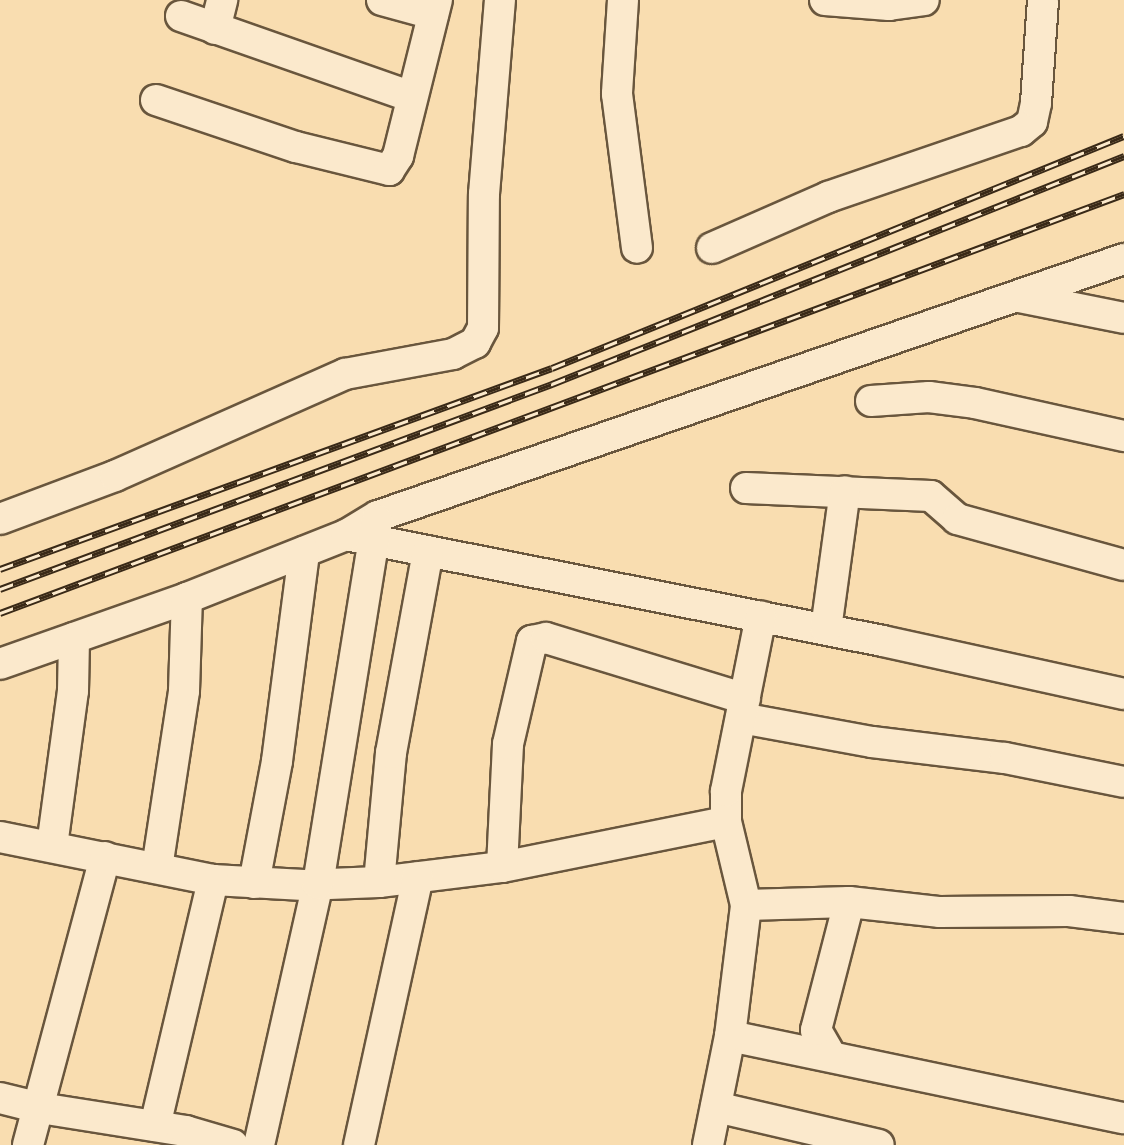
<!DOCTYPE html>
<html>
<head>
<meta charset="utf-8">
<style>
  body { margin:0 }
  #map { position:relative; width:1124px; height:1145px; overflow:hidden; background:#f9ddb0; font-family:"IM FELL English",serif }
  div>[style] { position:absolute }
  .roads { filter:drop-shadow(2px 0 #69563d) drop-shadow(-2px 0 #69563d) drop-shadow(0 2px #69563d) drop-shadow(0 -2px #69563d) }
  .minor>* { height:30px; margin:-15px; padding:0 15px; transform-origin:15px; border-radius:15px; background:#fbe9cc }
  .rail>* { height:7px; margin-top:-3.5px; transform-origin:0; background:repeating-linear-gradient(90deg,#fbe9cc 0 14px,#392917 0 28px); box-sizing:border-box; border-block:2px solid #392917 }
  span { translate:-50% -50%; white-space:nowrap; text-align:center; line-height:1.15; -webkit-text-stroke:6px #fbe9cc; paint-order:stroke }
</style>
</head>
<body>
<div id="map">
  <div class="roads">
    <div class="minor">
      <i style="left:382px;top:0;width:53px;rotate:15.4deg"></i>
      <i style="left:623px;top:0;width:94px;rotate:93.7deg"></i>
      <i style="left:617px;top:94px;width:155px;rotate:82.6deg"></i>
      <i style="left:825px;top:0;width:64px;rotate:4.5deg"></i>
      <i style="left:889px;top:5px;width:35px;rotate:-8deg"></i>
      <i style="left:181px;top:16px;width:243px;rotate:19.3deg"></i>
      <i style="left:215px;top:29px;width:30px;rotate:-76deg"></i>
      <i style="left:156px;top:100px;width:148px;rotate:18.6deg"></i>
      <i style="left:296px;top:147px;width:96px;rotate:13.9deg"></i>
      <i style="left:389px;top:170px;width:17px;rotate:-57deg"></i>
      <i style="left:398px;top:156px;width:161px;rotate:-76deg"></i>
      <i style="left:712px;top:248px;width:127px;rotate:-23.7deg"></i>
      <i style="left:828px;top:197px;width:204px;rotate:-18.9deg"></i>
      <i style="left:1021px;top:131px;width:14px;rotate:-39deg"></i>
      <i style="left:1032px;top:122px;width:19px;rotate:-78deg"></i>
      <i style="left:1036px;top:103px;width:103px;rotate:-86.1deg"></i>
      <i style="left:1019px;top:297px;width:107px;rotate:11.3deg"></i>
      <i style="left:871px;top:401px;width:58px;rotate:-3.9deg"></i>
      <i style="left:929px;top:397px;width:46px;rotate:7.4deg"></i>
      <i style="left:975px;top:403px;width:153px;rotate:12.5deg"></i>
      <i style="left:746px;top:488px;width:185px;rotate:2.5deg"></i>
      <i style="left:931px;top:496px;width:35px;rotate:41deg"></i>
      <i style="left:957px;top:519px;width:173px;rotate:15.4deg"></i>
      <i style="left:0;top:519px;width:123px;rotate:-20.5deg"></i>
      <i style="left:115px;top:476px;width:252px;rotate:-23.9deg"></i>
      <i style="left:345px;top:374px;width:110px;rotate:-10.5deg"></i>
      <i style="left:453px;top:354px;width:25px;rotate:-27deg"></i>
      <i style="left:475px;top:343px;width:17px;rotate:-62deg"></i>
      <i style="left:483px;top:328px;width:134px;rotate:-89.6deg"></i>
      <i style="left:484px;top:194px;width:195px;rotate:-85.3deg"></i>
      <i style="left:346px;top:535px;width:547px;rotate:11.17deg"></i>
      <i style="left:883px;top:641px;width:247px;rotate:12.4deg"></i>
      <i style="left:826px;top:629px;width:139px;rotate:-82.2deg"></i>
      <i style="left:0;top:664px;width:198px;rotate:-19.4deg"></i>
      <i style="left:187px;top:598px;width:171px;rotate:-21.6deg"></i>
      <i style="left:346px;top:535px;width:37px;rotate:-31deg"></i>
      <i style="left:378px;top:516px;width:789px;rotate:-19.01deg"></i>
      <i style="left:741px;top:718px;width:133px;rotate:10.4deg"></i>
      <i style="left:872px;top:742px;width:134px;rotate:6.9deg"></i>
      <i style="left:1005px;top:758px;width:121px;rotate:11.4deg"></i>
      <i style="left:0;top:837px;width:217px;rotate:11.4deg"></i>
      <i style="left:213px;top:880px;width:91px;rotate:3.1deg"></i>
      <i style="left:304px;top:885px;width:75px;rotate:-2.3deg"></i>
      <i style="left:379px;top:882px;width:124px;rotate:-7deg"></i>
      <i style="left:502px;top:867px;width:228px;rotate:-11.4deg"></i>
      <i style="left:52px;top:846px;width:156px;rotate:-82.3deg"></i>
      <i style="left:73px;top:691px;width:53px;rotate:-88.9deg"></i>
      <i style="left:502px;top:867px;width:123px;rotate:-87.2deg"></i>
      <i style="left:508px;top:744px;width:106px;rotate:-76.9deg"></i>
      <i style="left:532px;top:641px;width:14px;rotate:-12deg"></i>
      <i style="left:546px;top:638px;width:208px;rotate:17deg"></i>
      <i style="left:157px;top:868px;width:179px;rotate:-81.3deg"></i>
      <i style="left:184px;top:691px;width:93px;rotate:-88.2deg"></i>
      <i style="left:379px;top:882px;width:130px;rotate:-84.7deg"></i>
      <i style="left:391px;top:753px;width:205px;rotate:-79.6deg"></i>
      <i style="left:254px;top:883px;width:124px;rotate:-79.3deg"></i>
      <i style="left:277px;top:761px;width:211px;rotate:-82.6deg"></i>
      <i style="left:746px;top:905px;width:103px;rotate:-1.7deg"></i>
      <i style="left:849px;top:902px;width:92px;rotate:6.3deg"></i>
      <i style="left:940px;top:912px;width:129px;rotate:-0.4deg"></i>
      <i style="left:1069px;top:911px;width:55px;rotate:7.3deg"></i>
      <i style="left:730px;top:1036px;width:402px;rotate:11.8deg"></i>
      <i style="left:831px;top:1056px;width:30px;rotate:-120deg"></i>
      <i style="left:816px;top:1030px;width:132px;rotate:-75.5deg"></i>
      <i style="left:0;top:1098px;width:41px;rotate:14deg"></i>
      <i style="left:40px;top:1108px;width:148px;rotate:9deg"></i>
      <i style="left:186px;top:1131px;width:49px;rotate:16.6deg"></i>
      <i style="left:716px;top:1107px;width:167px;rotate:13.1deg"></i>
      <i style="left:155px;top:1126px;width:253px;rotate:-76.7deg"></i>
      <i style="left:28px;top:1145px;width:298px;rotate:-75deg"></i>
      <i style="left:259px;top:1145px;width:268px;rotate:-77.3deg"></i>
      <i style="left:318px;top:884px;width:369px;rotate:-80.8deg"></i>
      <i style="left:359px;top:1145px;width:274px;rotate:-77.6deg"></i>
      <i style="left:708px;top:1145px;width:111px;rotate:-78.6deg"></i>
      <i style="left:730px;top:1036px;width:132px;rotate:-83deg"></i>
      <i style="left:746px;top:905px;width:85px;rotate:-103.5deg"></i>
      <i style="left:726px;top:822px;width:31px;rotate:-90deg"></i>
      <i style="left:726px;top:791px;width:178px;rotate:-78.7deg"></i>
    </div>
  </div>
  <div class="rail">
    <i style="left:0;top:569px;width:587px;rotate:-20.01deg"></i>
    <i style="left:552px;top:368px;width:617px;rotate:-22.08deg"></i>
    <i style="left:0;top:589px;width:589px;rotate:-20.37deg"></i>
    <i style="left:552px;top:384px;width:616px;rotate:-21.73deg"></i>
    <i style="left:0;top:613px;width:1200px;rotate:-20.44deg"></i>
  </div>
</div>
</body>
</html>
